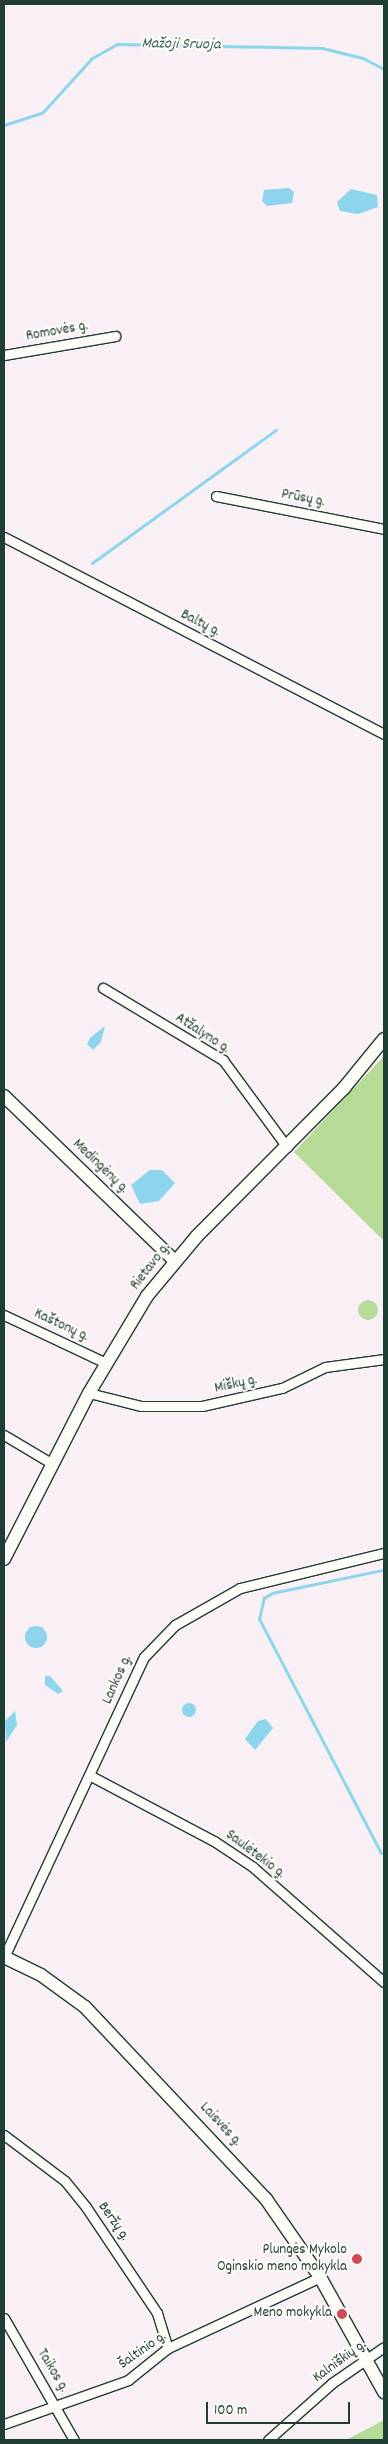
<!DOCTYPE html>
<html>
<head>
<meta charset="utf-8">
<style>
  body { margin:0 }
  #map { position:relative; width:388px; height:2444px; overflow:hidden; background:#f8f0f4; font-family:Dekko,sans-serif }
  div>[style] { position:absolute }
  .green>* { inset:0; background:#b5db97 }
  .round { border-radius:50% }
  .water>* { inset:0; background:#8cd5ed }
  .stream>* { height:3px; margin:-1.5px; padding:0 1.5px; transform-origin:1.5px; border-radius:1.5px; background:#8cd5ed }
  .roads { filter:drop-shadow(1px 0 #1f3d34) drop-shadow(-1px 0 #1f3d34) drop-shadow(0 1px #1f3d34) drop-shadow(0 -1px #1f3d34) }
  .street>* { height:9px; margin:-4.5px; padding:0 4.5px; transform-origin:4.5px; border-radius:4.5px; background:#fdfcf7 }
  .secondary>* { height:12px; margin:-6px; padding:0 6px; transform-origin:6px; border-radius:6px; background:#fdfcf7 }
  .dots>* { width:14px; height:14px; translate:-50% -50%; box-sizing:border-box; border:2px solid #fdfcf7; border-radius:50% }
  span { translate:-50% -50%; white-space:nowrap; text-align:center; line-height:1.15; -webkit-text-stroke:4.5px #fdfcf7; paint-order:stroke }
  .street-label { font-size:15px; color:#1f3d34 }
  .poi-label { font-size:15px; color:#1f3d34 }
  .right { translate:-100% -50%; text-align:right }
  .water-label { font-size:16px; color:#3a6362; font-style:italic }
  .frame { position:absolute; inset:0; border:5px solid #1f3d34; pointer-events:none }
  .scale { position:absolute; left:206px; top:2402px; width:144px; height:22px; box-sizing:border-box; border:2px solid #1f3d34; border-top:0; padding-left:6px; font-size:15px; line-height:18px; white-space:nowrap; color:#1f3d34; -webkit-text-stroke:4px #fdfcf7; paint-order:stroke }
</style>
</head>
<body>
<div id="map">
  <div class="green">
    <i style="clip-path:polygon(384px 1056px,384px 1241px,294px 1152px)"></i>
    <i class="round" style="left:358px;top:1300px;width:20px;height:20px"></i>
    <i style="clip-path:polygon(384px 2420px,384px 2440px,346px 2440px)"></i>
  </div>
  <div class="water">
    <i style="clip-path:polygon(289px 188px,294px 192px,292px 203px,267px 206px,262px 201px,264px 190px)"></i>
    <i style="clip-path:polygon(351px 189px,377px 195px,378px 207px,358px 214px,340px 211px,337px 202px)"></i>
    <i style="clip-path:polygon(105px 1026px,101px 1042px,93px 1050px,87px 1044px,90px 1038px)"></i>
    <i style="clip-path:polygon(150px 1170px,162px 1170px,175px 1183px,159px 1201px,140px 1204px,131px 1185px)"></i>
    <i class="round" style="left:25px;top:1626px;width:22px;height:22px"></i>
    <i style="clip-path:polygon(45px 1676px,50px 1676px,63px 1691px,58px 1694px,45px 1685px)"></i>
    <i class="round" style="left:182px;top:1703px;width:14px;height:14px"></i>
    <i style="clip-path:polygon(15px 1711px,17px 1725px,6px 1742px,5px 1721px)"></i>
    <i style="clip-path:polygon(266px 1719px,273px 1728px,255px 1750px,245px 1739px,258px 1721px)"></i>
  </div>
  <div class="stream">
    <i style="left:4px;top:125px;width:40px;rotate:-18deg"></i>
    <i style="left:42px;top:113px;width:74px;rotate:-47.7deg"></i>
    <i style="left:92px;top:58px;width:29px;rotate:-29deg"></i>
    <i style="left:117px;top:44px;width:205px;rotate:1.1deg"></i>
    <i style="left:322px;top:48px;width:42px;rotate:13.7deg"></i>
    <i style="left:363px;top:58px;width:24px;rotate:28deg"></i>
    <i style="left:92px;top:563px;width:227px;rotate:-35.9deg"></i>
    <i style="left:381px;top:1853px;width:264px;rotate:-117.5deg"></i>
    <i style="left:259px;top:1619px;width:22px;rotate:-77deg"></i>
    <i style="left:264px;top:1598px;width:9px;rotate:-32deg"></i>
    <i style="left:272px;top:1593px;width:112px;rotate:-11.8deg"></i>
  </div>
  <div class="roads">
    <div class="street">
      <i style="left:4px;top:355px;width:113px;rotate:-9.7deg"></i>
      <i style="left:216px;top:496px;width:171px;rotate:11.1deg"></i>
      <i style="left:4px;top:537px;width:428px;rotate:27.4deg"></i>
      <i style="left:103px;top:988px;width:140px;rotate:31deg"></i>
      <i style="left:223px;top:1060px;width:108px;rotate:53.7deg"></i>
      <i style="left:4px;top:1315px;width:113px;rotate:25.2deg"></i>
      <i style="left:89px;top:1393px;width:54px;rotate:14deg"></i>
      <i style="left:141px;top:1406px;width:61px"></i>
      <i style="left:202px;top:1406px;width:82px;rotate:-12.7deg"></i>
      <i style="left:282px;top:1388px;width:48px;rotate:-26deg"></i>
      <i style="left:325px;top:1367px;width:60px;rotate:-7.7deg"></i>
      <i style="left:4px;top:1435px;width:55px;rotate:30.8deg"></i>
      <i style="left:91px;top:1776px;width:139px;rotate:27.9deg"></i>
      <i style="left:214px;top:1841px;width:47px;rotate:33.7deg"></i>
      <i style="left:253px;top:1867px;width:174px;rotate:41.3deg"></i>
      <i style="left:4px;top:1957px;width:331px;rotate:-65deg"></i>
      <i style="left:144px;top:1657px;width:45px;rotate:-45.9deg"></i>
      <i style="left:175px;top:1625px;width:75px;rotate:-29.6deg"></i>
      <i style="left:240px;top:1588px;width:148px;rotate:-13.7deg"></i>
      <i style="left:4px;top:2135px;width:76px;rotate:37deg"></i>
      <i style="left:65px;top:2181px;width:33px;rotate:51deg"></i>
      <i style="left:86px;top:2207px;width:128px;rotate:56.2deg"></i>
      <i style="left:157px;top:2313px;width:37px;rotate:73deg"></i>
      <i style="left:4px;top:2318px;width:141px;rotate:60.2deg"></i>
      <i style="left:4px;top:2424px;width:132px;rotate:-19.5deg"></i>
      <i style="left:128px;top:2380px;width:51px;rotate:-38.7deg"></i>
      <i style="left:168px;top:2348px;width:168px;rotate:-25deg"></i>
      <i style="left:268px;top:2440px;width:86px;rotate:-41.7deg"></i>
      <i style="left:332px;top:2383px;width:63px;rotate:-34.7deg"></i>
    </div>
    <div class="secondary">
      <i style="left:4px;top:1096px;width:238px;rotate:44deg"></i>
      <i style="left:4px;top:1559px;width:186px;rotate:-62.9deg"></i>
      <i style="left:89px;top:1393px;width:113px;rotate:-59.1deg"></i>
      <i style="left:147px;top:1296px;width:78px;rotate:-50.2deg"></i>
      <i style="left:197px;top:1236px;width:209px;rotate:-45.2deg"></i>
      <i style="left:344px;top:1088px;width:63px;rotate:-50.8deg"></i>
      <i style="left:4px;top:1957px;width:41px;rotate:25.9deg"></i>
      <i style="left:41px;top:1975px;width:54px;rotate:36deg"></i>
      <i style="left:85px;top:2007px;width:264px;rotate:46.7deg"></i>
      <i style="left:266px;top:2199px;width:95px;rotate:55.3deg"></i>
      <i style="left:320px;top:2277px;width:132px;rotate:60.9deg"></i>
    </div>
  </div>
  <div class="dots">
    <i style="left:357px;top:2259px;background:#d1495b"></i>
    <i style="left:342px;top:2314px;background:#d1495b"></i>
  </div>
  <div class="street-label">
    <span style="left:57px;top:332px;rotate:-10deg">Romovės g.</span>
    <span style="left:303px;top:499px;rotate:11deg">Prūsų g.</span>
    <span style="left:200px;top:624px;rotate:27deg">Baltų g.</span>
    <span style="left:202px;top:1034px;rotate:33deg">Atžalyno g.</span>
    <span style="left:100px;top:1167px;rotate:44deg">Medingėnų g.</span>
    <span style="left:151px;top:1267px;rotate:-52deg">Rietavo g.</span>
    <span style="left:61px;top:1326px;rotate:25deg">Kaštonų g.</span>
    <span style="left:236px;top:1385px;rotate:-12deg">Miškų g.</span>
    <span style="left:118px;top:1680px;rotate:-66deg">Lankos g.</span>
    <span style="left:255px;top:1855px;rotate:37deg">Saulėtekio g.</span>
    <span style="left:220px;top:2125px;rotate:47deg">Laisvės g.</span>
    <span style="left:113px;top:2222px;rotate:55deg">Beržų g.</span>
    <span style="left:143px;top:2351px;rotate:-35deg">Šaltinio g.</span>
    <span style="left:340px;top:2362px;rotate:-36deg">Kalniškių g.</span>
    <span style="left:52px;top:2371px;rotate:59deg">Taikos g.</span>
  </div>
  <div class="poi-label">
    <span class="right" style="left:347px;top:2259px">Plungės Mykolo<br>Oginskio meno mokykla</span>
    <span class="right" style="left:332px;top:2314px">Meno mokykla</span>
  </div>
  <div class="water-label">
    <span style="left:181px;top:45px;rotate:1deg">Mažoji Sruoja</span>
  </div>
  <div class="frame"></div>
  <div class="scale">100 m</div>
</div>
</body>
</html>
